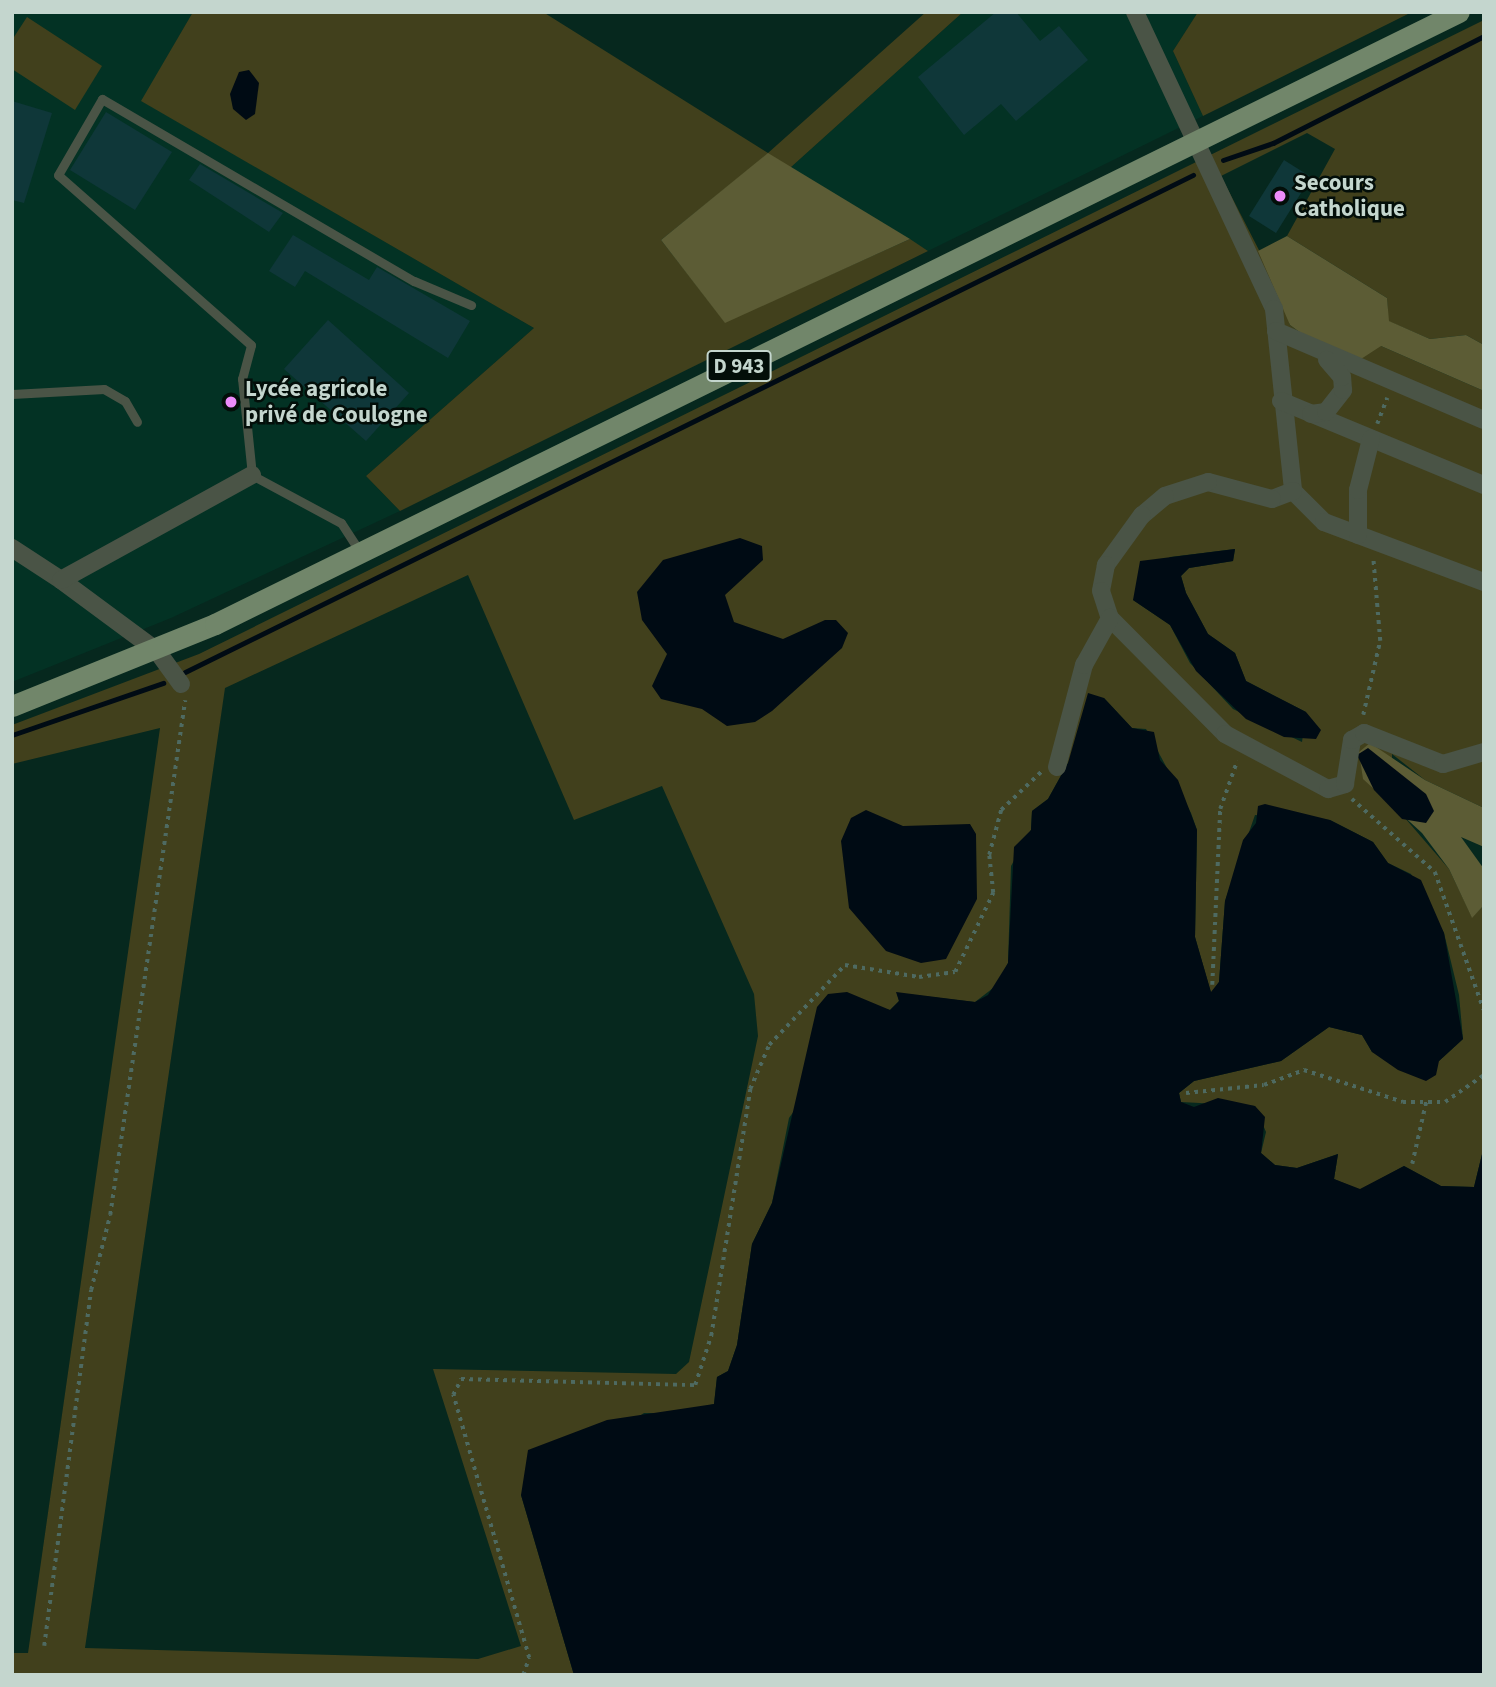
<!DOCTYPE html>
<html>
<head>
<meta charset="utf-8">
<style>
  body { margin:0 }
  #map { position:relative; width:1496px; height:1687px; overflow:hidden; background:#06281e; font-family:"Source Sans 3",sans-serif }
  div>[style] { position:absolute }
  .built>* { inset:0; background:#033224 }
  .green>* { inset:0; background:#41401c }
  .forest>* { inset:0; background:#5c5c35 }
  .water>* { inset:0; background:#000b14 }
  .stream>* { height:5px; margin:-2.5px; padding:0 2.5px; transform-origin:2.5px; border-radius:2.5px; background:#000b14 }
  .building>* { inset:0; background:#0f3739 }
  .path>* { height:3.5px; margin-top:-1.75px; transform-origin:0; background:repeating-linear-gradient(90deg,#4e6a61 0 3.5px,transparent 0 8.5px) }
  .lane>* { height:9px; margin:-4.5px; padding:0 4.5px; transform-origin:4.5px; border-radius:4.5px; background:#4a5446 }
  .street>* { height:18px; margin:-9px; padding:0 9px; transform-origin:9px; border-radius:9px; background:#4a5446 }
  .primary>* { height:21px; margin:-10.5px; padding:0 10.5px; transform-origin:10.5px; border-radius:10.5px; background:#71866a }
  .dots>* { width:19px; height:19px; translate:-50% -50%; box-sizing:border-box; border:4px solid #030e09; border-radius:50% }
  span { translate:-50% -50%; white-space:nowrap; text-align:center; line-height:1.15; -webkit-text-stroke:5px #030e09; paint-order:stroke }
  .shield-label span { padding:2px 5px; background:#030e09; border:2px solid; border-radius:5px; -webkit-text-stroke-width:0 }
  .shield-label { font-size:21px; color:#c4d6ce; font-weight:700 }
  .poi-label { font-size:23px; color:#c4d6ce; font-weight:700 }
  .left { translate:0 -50%; text-align:left }
  .frame { position:absolute; inset:0; border:14px solid #c4d6ce; pointer-events:none }
</style>
</head>
<body>
<div id="map">
  <div class="built">
    <i style="clip-path:polygon(12px 12px,193px 12px,142px 101px,534px 328px,366px 476px,400px 511px,171px 618px,12px 682px)"></i>
    <i style="clip-path:polygon(963px 12px,1198px 12px,1173px 51px,1203px 116px,928px 251px,790px 168px)"></i>
  </div>
  <div class="green">
    <i style="clip-path:polygon(193px 12px,543px 12px,768px 153px,926px 12px,963px 12px,790px 168px,768px 154px,661px 240px,725px 322px,910px 239px,928px 251px,400px 511px,366px 476px,534px 328px,141px 101px)"></i>
    <i style="clip-path:polygon(1198px 12px,1412px 12px,1203px 116px,1173px 51px)"></i>
    <i style="clip-path:polygon(27px 17px,102px 66px,75px 110px,12px 69px,12px 40px)"></i>
    <i style="clip-path:polygon(evenodd,1484px 20px,1484px 345px,1466px 335px,1430px 339px,1388px 321px,1387px 298px,1287px 236px,1335px 149px,1307px 133px,1221px 176px,1281px 293px,1290px 325px,1321px 348px,1381px 346px,1484px 391px,1484px 808px,1425px 780px,1392px 754px,1392px 803px,1449px 869px,1472px 917px,1484px 905px,1484px 1146px,1474px 1187px,1441px 1186px,1404px 1166px,1360px 1190px,1334px 1179px,1338px 1154px,1297px 1168px,1275px 1165px,1261px 1153px,1266px 1132px,1255px 1106px,1181px 1102px,1179px 1093px,1194px 1081px,1281px 1061px,1329px 1027px,1362px 1035px,1372px 1052px,1439px 1061px,1463px 1039px,1459px 995px,1444px 933px,1411px 874px,1388px 863px,1373px 842px,1330px 820px,1255px 815px,1225px 901px,1219px 982px,1211px 993px,1195px 937px,1197px 830px,1191px 813px,1146px 729px,1132px 728px,1104px 698px,1048px 799px,1032px 811px,1031px 830px,1011px 866px,1008px 963px,997px 985px,975px 1002px,897px 993px,899px 1001px,890px 1010px,870px 1005px,789px 1118px,772px 1203px,752px 1244px,737px 1345px,728px 1371px,717px 1377px,714px 1404px,678px 1413px,644px 1413px,521px 1495px,574px 1675px,12px 1675px,12px 1653px,28px 1653px,160px 728px,12px 764px,12px 725px,199px 654px,1484px 20px,1235px 549px,1233px 561px,1189px 568px,1181px 576px,1186px 593px,1208px 634px,1235px 653px,1246px 681px,1306px 712px,1302px 742px,1233px 709px,1190px 663px,1170px 625px,1133px 600px,1170px 557px,1235px 549px,1484px 20px,468px 575px,574px 820px,662px 786px,754px 994px,758px 1036px,689px 1362px,676px 1374px,433px 1369px,521px 1646px,478px 1659px,85px 1648px,225px 688px,468px 575px)"></i>
  </div>
  <div class="forest">
    <i style="clip-path:polygon(768px 153px,910px 239px,725px 323px,661px 240px)"></i>
    <i style="clip-path:polygon(1287px 236px,1387px 298px,1389px 321px,1430px 339px,1466px 335px,1484px 345px,1484px 391px,1381px 346px,1361px 359px,1321px 348px,1290px 325px,1258px 251px)"></i>
    <i style="clip-path:polygon(1370px 743px,1425px 780px,1484px 808px,1484px 847px,1461px 837px,1484px 869px,1484px 905px,1472px 918px,1449px 869px,1422px 833px,1363px 779px,1359px 752px)"></i>
  </div>
  <div class="water">
    <i style="clip-path:polygon(249px 70px,259px 83px,255px 114px,246px 120px,233px 109px,230px 94px,239px 72px)"></i>
    <i style="clip-path:polygon(740px 538px,762px 546px,763px 560px,725px 595px,734px 622px,783px 639px,825px 620px,836px 620px,848px 633px,842px 648px,772px 711px,755px 722px,727px 726px,702px 709px,661px 699px,652px 686px,667px 654px,642px 620px,637px 592px,663px 560px)"></i>
    <i style="clip-path:polygon(1235px 549px,1233px 561px,1189px 568px,1181px 576px,1186px 593px,1208px 634px,1235px 653px,1246px 681px,1306px 712px,1321px 730px,1316px 739px,1284px 737px,1246px 719px,1196px 671px,1170px 625px,1133px 600px,1140px 561px)"></i>
    <i style="clip-path:polygon(1088px 693px,1104px 698px,1132px 728px,1154px 732px,1160px 760px,1178px 780px,1197px 830px,1195px 937px,1211px 992px,1219px 982px,1225px 901px,1243px 840px,1256px 823px,1258px 806px,1265px 804px,1330px 820px,1373px 842px,1388px 863px,1421px 880px,1444px 933px,1463px 1039px,1439px 1061px,1436px 1075px,1426px 1081px,1398px 1070px,1372px 1052px,1362px 1035px,1329px 1027px,1281px 1061px,1194px 1081px,1179px 1093px,1181px 1102px,1194px 1107px,1218px 1098px,1255px 1106px,1265px 1117px,1261px 1153px,1275px 1165px,1297px 1168px,1338px 1154px,1334px 1179px,1360px 1189px,1404px 1166px,1441px 1186px,1474px 1187px,1484px 1146px,1484px 1675px,574px 1675px,521px 1495px,528px 1450px,607px 1420px,714px 1404px,717px 1377px,728px 1371px,737px 1345px,752px 1244px,772px 1203px,817px 1007px,828px 994px,847px 992px,890px 1010px,899px 1001px,896px 992px,975px 1002px,988px 995px,1008px 963px,1014px 847px,1031px 830px,1032px 811px,1048px 799px,1068px 763px)"></i>
    <i style="clip-path:polygon(1368px 748px,1426px 794px,1434px 811px,1426px 823px,1402px 819px,1374px 790px,1357px 755px)"></i>
    <i style="clip-path:polygon(866px 810px,903px 826px,970px 824px,976px 834px,977px 899px,946px 959px,921px 963px,886px 951px,849px 908px,841px 841px,851px 818px)"></i>
  </div>
  <div class="stream">
    <i style="left:1223px;top:160px;width:53px;rotate:-18.8deg"></i>
    <i style="left:1273px;top:143px;width:237px;rotate:-26.9deg"></i>
    <i style="left:185px;top:672px;width:1124px;rotate:-26.25deg"></i>
    <i style="left:12px;top:735px;width:160px;rotate:-19deg"></i>
  </div>
  <div class="building">
    <i style="clip-path:polygon(996px 12px,1016px 12px,1040px 41px,1059px 26px,1088px 60px,1016px 121px,1001px 104px,964px 135px,918px 77px)"></i>
    <i style="clip-path:polygon(12px 101px,52px 113px,24px 203px,12px 200px)"></i>
    <i style="clip-path:polygon(106px 112px,172px 152px,135px 210px,70px 170px)"></i>
    <i style="clip-path:polygon(1284px 160px,1311px 177px,1276px 233px,1249px 216px)"></i>
    <i style="clip-path:polygon(200px 164px,283px 213px,269px 232px,189px 180px)"></i>
    <i style="clip-path:polygon(293px 235px,369px 280px,377px 267px,470px 321px,448px 358px,305px 271px,295px 287px,269px 271px)"></i>
    <i style="clip-path:polygon(328px 320px,409px 393px,366px 441px,284px 369px)"></i>
  </div>
  <div class="path">
    <i style="left:1377px;top:424px;width:28px;rotate:-69deg"></i>
    <i style="left:1363px;top:715px;width:76px;rotate:-77.1deg"></i>
    <i style="left:1380px;top:641px;width:83px;rotate:-94.8deg"></i>
    <i style="left:1352px;top:799px;width:111px;rotate:41.3deg"></i>
    <i style="left:1435px;top:872px;width:146px;rotate:70.5deg"></i>
    <i style="left:1212px;top:985px;width:176px;rotate:-87.4deg"></i>
    <i style="left:1220px;top:809px;width:51px;rotate:-70.5deg"></i>
    <i style="left:1186px;top:1093px;width:78px;rotate:-5.9deg"></i>
    <i style="left:1264px;top:1085px;width:43px;rotate:-20.6deg"></i>
    <i style="left:1304px;top:1070px;width:104px;rotate:17.9deg"></i>
    <i style="left:1403px;top:1102px;width:42px"></i>
    <i style="left:1445px;top:1102px;width:47px;rotate:-34.7deg"></i>
    <i style="left:1412px;top:1164px;width:64px;rotate:-77.3deg"></i>
    <i style="left:44px;top:1646px;width:359px;rotate:-82.5deg"></i>
    <i style="left:91px;top:1290px;width:77px;rotate:-75.8deg"></i>
    <i style="left:110px;top:1215px;width:520px;rotate:-81.71deg"></i>
    <i style="left:523px;top:1675px;width:18px;rotate:-71deg"></i>
    <i style="left:529px;top:1658px;width:274px;rotate:-106.1deg"></i>
    <i style="left:453px;top:1395px;width:18px;rotate:-63deg"></i>
    <i style="left:461px;top:1379px;width:234px;rotate:1.5deg"></i>
    <i style="left:695px;top:1385px;width:52px;rotate:-71.9deg"></i>
    <i style="left:711px;top:1336px;width:250px;rotate:-81deg"></i>
    <i style="left:750px;top:1089px;width:48px;rotate:-66.6deg"></i>
    <i style="left:769px;top:1045px;width:110px;rotate:-46.5deg"></i>
    <i style="left:845px;top:965px;width:75px;rotate:9.2deg"></i>
    <i style="left:919px;top:977px;width:36px;rotate:-8deg"></i>
    <i style="left:955px;top:972px;width:88px;rotate:-64.3deg"></i>
    <i style="left:993px;top:893px;width:38px;rotate:-96deg"></i>
    <i style="left:989px;top:855px;width:47px;rotate:-75.1deg"></i>
    <i style="left:1001px;top:810px;width:55px;rotate:-43.5deg"></i>
  </div>
  <div class="lane">
    <i style="left:12px;top:394px;width:92px;rotate:-3.1deg"></i>
    <i style="left:104px;top:389px;width:24px;rotate:30deg"></i>
    <i style="left:125px;top:401px;width:24px;rotate:60deg"></i>
    <i style="left:360px;top:552px;width:35px;rotate:-123deg"></i>
    <i style="left:341px;top:523px;width:101px;rotate:-151.7deg"></i>
    <i style="left:252px;top:475px;width:97px;rotate:-95.9deg"></i>
    <i style="left:242px;top:379px;width:35px;rotate:-75deg"></i>
    <i style="left:251px;top:345px;width:257px;rotate:-138.6deg"></i>
    <i style="left:58px;top:175px;width:88px;rotate:-59.9deg"></i>
    <i style="left:102px;top:99px;width:361px;rotate:30.3deg"></i>
    <i style="left:414px;top:281px;width:62px;rotate:22.8deg"></i>
  </div>
  <div class="street">
    <i style="left:1135px;top:12px;width:328px;rotate:64.9deg"></i>
    <i style="left:1274px;top:309px;width:183px;rotate:84deg"></i>
    <i style="left:1293px;top:491px;width:44px;rotate:45deg"></i>
    <i style="left:1324px;top:522px;width:171px;rotate:20.6deg"></i>
    <i style="left:1276px;top:331px;width:226px;rotate:23.2deg"></i>
    <i style="left:1281px;top:401px;width:220px;rotate:22.5deg"></i>
    <i style="left:1311px;top:414px;width:15px;rotate:-8deg"></i>
    <i style="left:1326px;top:412px;width:28px;rotate:-52deg"></i>
    <i style="left:1343px;top:390px;width:13px;rotate:-94deg"></i>
    <i style="left:1342px;top:377px;width:23px;rotate:-131deg"></i>
    <i style="left:1293px;top:491px;width:22px;rotate:159deg"></i>
    <i style="left:1272px;top:499px;width:66px;rotate:-165.1deg"></i>
    <i style="left:1208px;top:482px;width:45px;rotate:162deg"></i>
    <i style="left:1165px;top:496px;width:30px;rotate:140deg"></i>
    <i style="left:1142px;top:515px;width:62px;rotate:125.8deg"></i>
    <i style="left:1106px;top:565px;width:26px;rotate:101deg"></i>
    <i style="left:1101px;top:591px;width:28px;rotate:72deg"></i>
    <i style="left:1110px;top:618px;width:163px;rotate:45.2deg"></i>
    <i style="left:1225px;top:734px;width:117px;rotate:28.1deg"></i>
    <i style="left:1328px;top:789px;width:18px;rotate:-16deg"></i>
    <i style="left:1345px;top:784px;width:45px;rotate:-81deg"></i>
    <i style="left:1352px;top:740px;width:14px;rotate:-30deg"></i>
    <i style="left:1364px;top:733px;width:85px;rotate:21.4deg"></i>
    <i style="left:1443px;top:764px;width:43px;rotate:-16.3deg"></i>
    <i style="left:1358px;top:535px;width:45px;rotate:-90deg"></i>
    <i style="left:1358px;top:490px;width:53px;rotate:-75.7deg"></i>
    <i style="left:12px;top:548px;width:59px;rotate:33.1deg"></i>
    <i style="left:181px;top:684px;width:41px;rotate:-126deg"></i>
    <i style="left:157px;top:651px;width:119px;rotate:-143.5deg"></i>
    <i style="left:61px;top:580px;width:218px;rotate:-28.8deg"></i>
    <i style="left:1057px;top:767px;width:106px;rotate:-75.2deg"></i>
    <i style="left:1084px;top:665px;width:54px;rotate:-61deg"></i>
  </div>
  <div class="primary">
    <i style="left:12px;top:706px;width:219px;rotate:-22deg"></i>
    <i style="left:215px;top:624px;width:1386px;rotate:-26.2deg"></i>
  </div>
  <div class="dots">
    <i style="left:1280px;top:196px;background:#ec8cfa"></i>
    <i style="left:231px;top:402px;background:#ec8cfa"></i>
  </div>
  <div class="shield-label">
    <span style="left:739px;top:366px">D 943</span>
  </div>
  <div class="poi-label">
    <span class="left" style="left:1294px;top:196px">Secours<br>Catholique</span>
    <span class="left" style="left:245px;top:402px">Lycée agricole<br>privé de Coulogne</span>
  </div>
  <div class="frame"></div>
</div>
</body>
</html>
